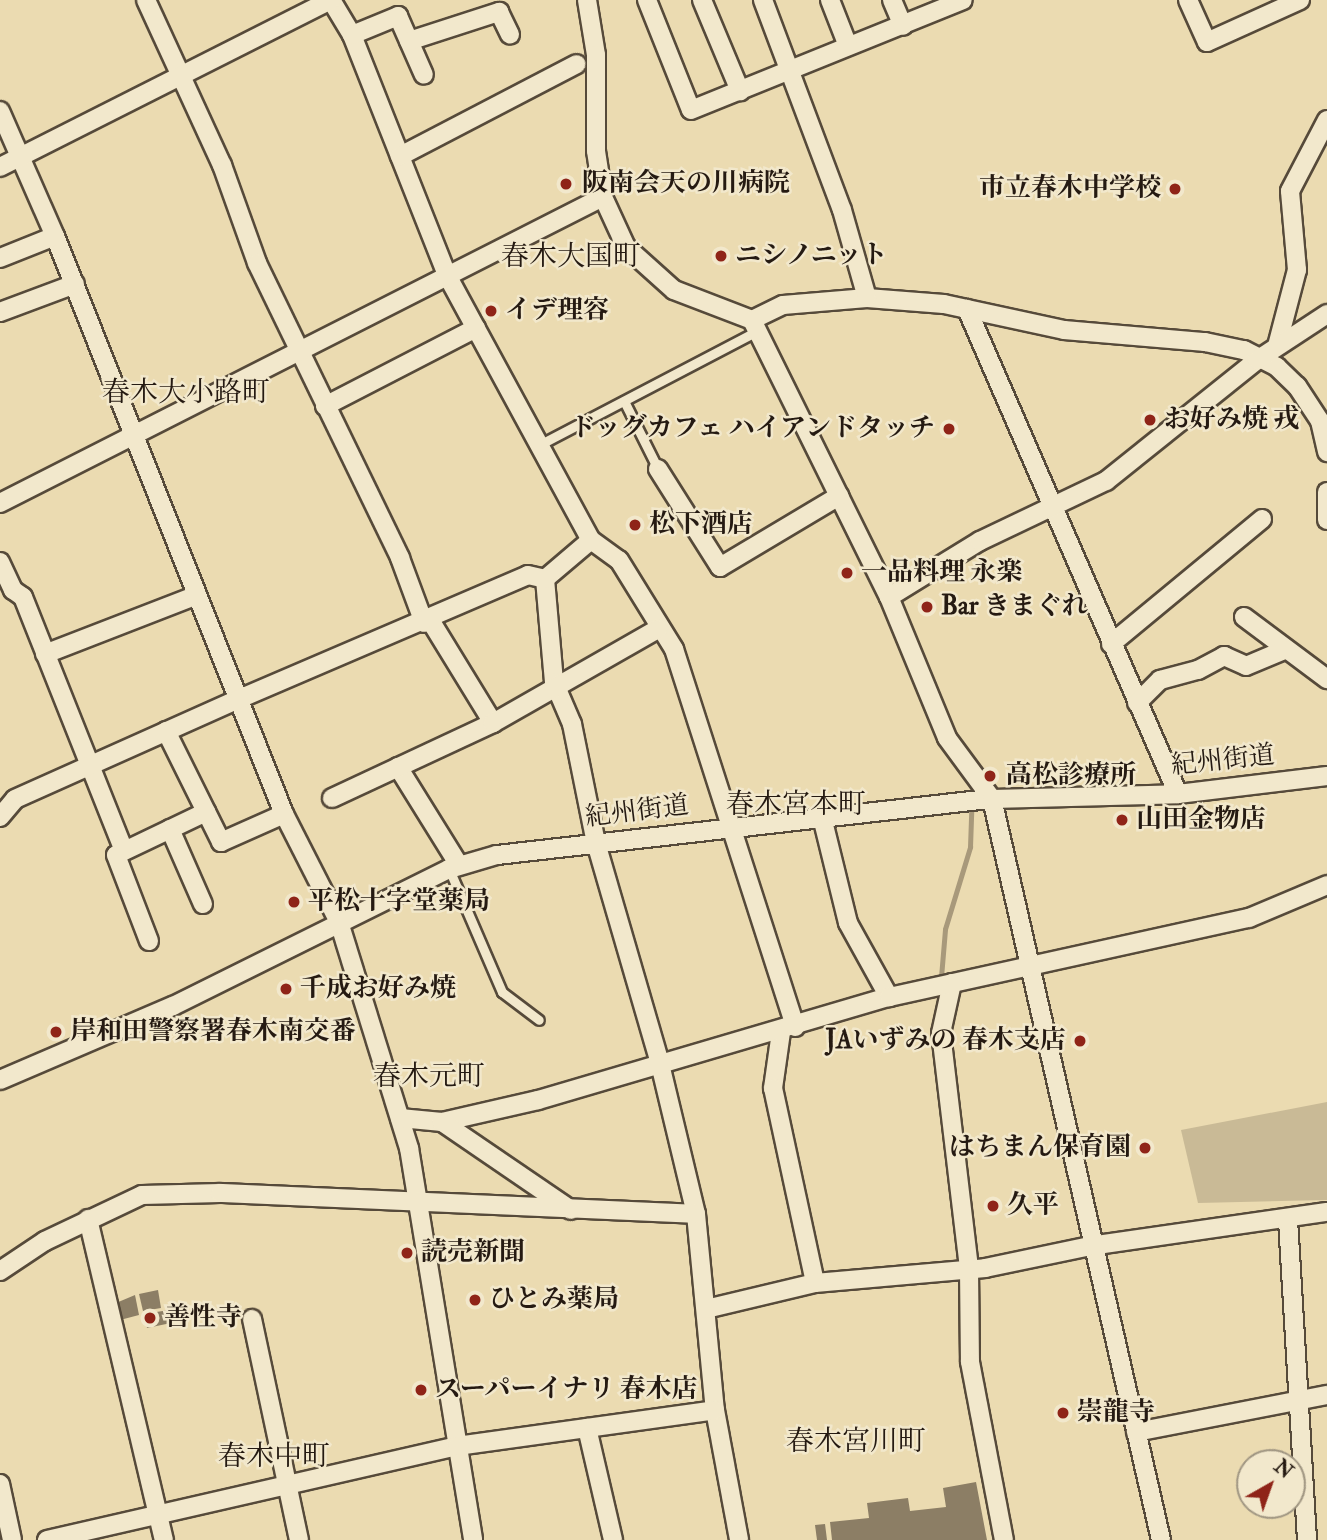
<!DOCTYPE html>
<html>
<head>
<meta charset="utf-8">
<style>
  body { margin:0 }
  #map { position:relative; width:1327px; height:1540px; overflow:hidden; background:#ebdbb1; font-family:"IM FELL Double Pica","Noto Serif JP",serif }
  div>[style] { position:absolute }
  .green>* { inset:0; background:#c9ba96 }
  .stream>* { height:5px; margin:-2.5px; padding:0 2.5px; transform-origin:2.5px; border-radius:2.5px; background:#a8997b }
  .building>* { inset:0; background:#8c7e65 }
  .roads { filter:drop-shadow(2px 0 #564a3a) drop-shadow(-2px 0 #564a3a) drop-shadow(0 2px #564a3a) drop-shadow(0 -2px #564a3a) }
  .lane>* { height:9px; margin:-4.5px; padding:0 4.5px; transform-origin:4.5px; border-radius:4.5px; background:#f2e8cc }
  .street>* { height:18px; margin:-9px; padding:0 9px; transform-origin:9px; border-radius:9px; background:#f2e8cc }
  .dots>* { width:19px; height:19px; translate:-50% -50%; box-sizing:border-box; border:4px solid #f2e8cc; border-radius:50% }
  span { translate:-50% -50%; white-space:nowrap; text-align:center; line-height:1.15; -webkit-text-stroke:5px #f2e8cc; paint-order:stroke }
  .poi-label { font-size:26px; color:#251a12; font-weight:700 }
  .left { translate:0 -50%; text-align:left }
  .right { translate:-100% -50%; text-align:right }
  .street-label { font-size:26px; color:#251a12 }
  .neighbourhood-label { font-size:28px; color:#251a12 }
  .north { position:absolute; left:1236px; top:1449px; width:70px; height:70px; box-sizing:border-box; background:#f2e8cc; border:2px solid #a09682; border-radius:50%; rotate:40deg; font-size:19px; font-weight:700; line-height:28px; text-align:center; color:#251a12 }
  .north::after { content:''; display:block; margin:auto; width:24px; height:32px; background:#8f2418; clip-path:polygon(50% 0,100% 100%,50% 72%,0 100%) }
</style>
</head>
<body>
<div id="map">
  <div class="green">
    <i style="clip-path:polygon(1327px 1102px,1327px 1200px,1198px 1203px,1181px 1130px)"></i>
  </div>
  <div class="stream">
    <i style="left:941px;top:977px;width:48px;rotate:-85.2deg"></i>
    <i style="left:945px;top:929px;width:86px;rotate:-73deg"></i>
    <i style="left:970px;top:847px;width:36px;rotate:-88deg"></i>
    <i style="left:969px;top:1402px;width:88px;rotate:79.6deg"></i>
  </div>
  <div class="building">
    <i style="clip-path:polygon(158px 1290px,161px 1308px,143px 1311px,139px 1294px)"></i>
    <i style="clip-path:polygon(135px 1295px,139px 1315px,120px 1320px,116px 1303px)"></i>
    <i style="clip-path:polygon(169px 1310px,171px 1323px,147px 1328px,144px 1314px)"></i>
    <i style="clip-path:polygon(976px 1482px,987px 1540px,832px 1540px,830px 1522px,869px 1518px,867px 1503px,908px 1498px,910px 1511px,946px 1507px,943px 1488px)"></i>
    <i style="clip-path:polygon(825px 1524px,827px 1540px,817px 1540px,815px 1525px)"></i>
  </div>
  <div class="roads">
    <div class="lane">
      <i style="left:624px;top:401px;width:76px;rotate:63.4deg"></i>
      <i style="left:539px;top:445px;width:246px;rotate:-27.6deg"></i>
      <i style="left:449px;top:869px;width:134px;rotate:66.7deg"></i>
      <i style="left:502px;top:992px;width:46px;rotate:37.1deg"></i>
    </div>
    <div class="street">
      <i style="left:146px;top:0;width:182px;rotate:65.3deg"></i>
      <i style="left:222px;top:165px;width:104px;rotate:70.3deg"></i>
      <i style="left:257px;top:263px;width:328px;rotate:64.1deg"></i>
      <i style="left:400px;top:558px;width:69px;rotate:69.7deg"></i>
      <i style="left:331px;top:0;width:41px;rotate:59deg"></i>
      <i style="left:352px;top:35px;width:260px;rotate:68.4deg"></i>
      <i style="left:448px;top:277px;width:299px;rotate:61.5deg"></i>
      <i style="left:591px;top:540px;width:34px;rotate:36deg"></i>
      <i style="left:619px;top:560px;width:105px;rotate:58.3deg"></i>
      <i style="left:674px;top:649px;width:397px;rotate:72.2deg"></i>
      <i style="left:587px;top:0;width:56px;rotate:80.7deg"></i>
      <i style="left:596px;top:55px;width:96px;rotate:90deg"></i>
      <i style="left:596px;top:151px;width:47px;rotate:81.3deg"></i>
      <i style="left:603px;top:197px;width:55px;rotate:65.3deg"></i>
      <i style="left:626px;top:247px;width:64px;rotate:41.9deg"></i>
      <i style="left:674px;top:290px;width:84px;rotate:21deg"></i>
      <i style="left:752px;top:320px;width:34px;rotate:-26deg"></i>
      <i style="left:783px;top:305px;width:84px;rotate:-4.8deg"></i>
      <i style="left:867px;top:298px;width:77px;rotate:4.5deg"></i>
      <i style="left:944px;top:304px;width:123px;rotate:12.2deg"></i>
      <i style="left:1064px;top:330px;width:142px;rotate:4.9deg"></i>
      <i style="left:1205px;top:342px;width:40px;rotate:12deg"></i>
      <i style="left:1244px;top:350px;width:37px;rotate:27deg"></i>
      <i style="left:1277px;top:367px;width:28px;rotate:44deg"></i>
      <i style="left:1297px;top:386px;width:42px;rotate:56.7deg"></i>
      <i style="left:1320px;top:421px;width:32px;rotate:77deg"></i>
      <i style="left:647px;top:0;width:118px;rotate:68.2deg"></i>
      <i style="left:691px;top:110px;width:293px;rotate:-22deg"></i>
      <i style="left:702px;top:0;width:99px;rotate:67.3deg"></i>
      <i style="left:763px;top:0;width:224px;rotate:69.4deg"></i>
      <i style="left:842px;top:210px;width:91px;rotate:74.1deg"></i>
      <i style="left:830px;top:0;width:49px;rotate:68.6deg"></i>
      <i style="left:892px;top:0;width:28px;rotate:67deg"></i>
      <i style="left:1188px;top:0;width:46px;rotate:65.7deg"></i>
      <i style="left:1207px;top:42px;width:102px;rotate:-24.3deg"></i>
      <i style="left:352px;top:35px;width:50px;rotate:-22.4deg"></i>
      <i style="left:398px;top:16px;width:64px;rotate:66.2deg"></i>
      <i style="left:409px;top:41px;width:95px;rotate:-17.9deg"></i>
      <i style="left:499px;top:12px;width:25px;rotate:64deg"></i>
      <i style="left:0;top:111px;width:137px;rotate:66.3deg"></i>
      <i style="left:55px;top:236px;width:622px;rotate:68.39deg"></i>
      <i style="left:284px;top:814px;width:121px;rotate:63deg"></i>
      <i style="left:339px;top:922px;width:237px;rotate:72.8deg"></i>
      <i style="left:409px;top:1148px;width:397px;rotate:80.7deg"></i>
      <i style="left:400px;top:156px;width:199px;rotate:-27.5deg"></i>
      <i style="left:0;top:167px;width:371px;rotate:-26.8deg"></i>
      <i style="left:0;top:258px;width:59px;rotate:-21.8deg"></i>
      <i style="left:967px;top:309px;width:529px;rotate:66.49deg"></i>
      <i style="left:0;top:312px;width:80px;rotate:-20.5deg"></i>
      <i style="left:752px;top:320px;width:309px;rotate:63.7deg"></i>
      <i style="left:889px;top:597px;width:152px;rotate:67.6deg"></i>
      <i style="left:947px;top:738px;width:76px;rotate:53.6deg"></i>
      <i style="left:992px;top:799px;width:760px;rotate:77.15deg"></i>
      <i style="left:1277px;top:346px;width:79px;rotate:-75.3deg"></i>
      <i style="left:1297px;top:270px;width:79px;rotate:-95.1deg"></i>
      <i style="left:1290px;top:191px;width:80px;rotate:-62.5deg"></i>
      <i style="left:325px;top:406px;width:170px;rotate:-27.3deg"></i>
      <i style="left:658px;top:469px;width:116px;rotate:57.7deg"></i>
      <i style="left:720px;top:567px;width:139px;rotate:-30.8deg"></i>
      <i style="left:1327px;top:492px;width:28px;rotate:90deg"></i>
      <i style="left:0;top:503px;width:676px;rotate:-26.91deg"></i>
      <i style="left:0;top:562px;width:31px;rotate:65deg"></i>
      <i style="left:13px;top:590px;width:12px;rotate:35deg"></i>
      <i style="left:23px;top:597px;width:273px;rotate:68.3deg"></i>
      <i style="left:545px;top:579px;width:103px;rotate:85deg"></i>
      <i style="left:554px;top:682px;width:46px;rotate:66.8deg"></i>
      <i style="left:572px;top:724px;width:121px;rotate:78.6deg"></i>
      <i style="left:596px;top:843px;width:230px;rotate:73.8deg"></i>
      <i style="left:660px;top:1064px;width:154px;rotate:76.5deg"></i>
      <i style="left:696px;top:1214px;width:197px;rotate:84.5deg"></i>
      <i style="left:715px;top:1410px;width:132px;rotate:79.5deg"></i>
      <i style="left:545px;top:579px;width:60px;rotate:-40.3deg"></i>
      <i style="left:889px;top:597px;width:107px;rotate:-31.6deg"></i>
      <i style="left:980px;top:541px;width:140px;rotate:-25.5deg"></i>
      <i style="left:1106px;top:481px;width:193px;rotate:-38.7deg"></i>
      <i style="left:1257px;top:360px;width:84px;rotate:-33.3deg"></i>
      <i style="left:1244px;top:617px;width:104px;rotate:36.8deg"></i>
      <i style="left:430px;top:620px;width:121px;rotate:58.5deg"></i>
      <i style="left:1111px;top:644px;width:196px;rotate:-39.6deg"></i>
      <i style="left:45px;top:654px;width:163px;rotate:-21.2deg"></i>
      <i style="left:1137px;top:703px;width:33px;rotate:-45deg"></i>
      <i style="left:1160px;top:680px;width:39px;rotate:-15deg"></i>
      <i style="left:1198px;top:670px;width:30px;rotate:-28deg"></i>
      <i style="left:1224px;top:656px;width:24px;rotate:24deg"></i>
      <i style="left:1246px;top:666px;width:41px;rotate:-22.8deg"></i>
      <i style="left:166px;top:731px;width:124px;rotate:63.6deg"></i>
      <i style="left:221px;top:842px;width:69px;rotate:-24deg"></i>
      <i style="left:398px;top:767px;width:115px;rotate:58.1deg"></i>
      <i style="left:332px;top:798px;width:178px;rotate:-25deg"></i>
      <i style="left:493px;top:723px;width:190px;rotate:-29.7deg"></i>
      <i style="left:0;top:817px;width:23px;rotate:-50deg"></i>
      <i style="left:15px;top:799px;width:245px;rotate:-24.1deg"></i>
      <i style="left:239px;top:699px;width:314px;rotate:-23.2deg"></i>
      <i style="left:528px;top:575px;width:17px;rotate:13deg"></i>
      <i style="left:822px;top:817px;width:109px;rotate:76.2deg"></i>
      <i style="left:848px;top:923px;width:85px;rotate:61deg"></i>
      <i style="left:170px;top:829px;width:82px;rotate:66.3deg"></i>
      <i style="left:149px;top:941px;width:92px;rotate:-111deg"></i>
      <i style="left:116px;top:855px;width:100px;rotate:-25.5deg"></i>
      <i style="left:952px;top:983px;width:51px;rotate:102.4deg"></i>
      <i style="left:941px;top:1033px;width:238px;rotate:83.2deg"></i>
      <i style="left:969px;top:1269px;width:93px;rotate:89.4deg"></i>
      <i style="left:970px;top:1362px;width:181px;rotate:79.2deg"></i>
      <i style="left:781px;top:1032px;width:57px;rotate:98.1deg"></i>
      <i style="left:773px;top:1088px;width:199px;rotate:77.8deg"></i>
      <i style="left:0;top:1080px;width:188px;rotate:-23.2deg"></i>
      <i style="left:173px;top:1006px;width:308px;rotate:-26.4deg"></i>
      <i style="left:449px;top:869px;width:50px;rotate:-16.3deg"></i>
      <i style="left:497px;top:855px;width:498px;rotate:-6.5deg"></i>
      <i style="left:992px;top:799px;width:186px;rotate:-1.5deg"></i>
      <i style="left:1178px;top:794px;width:150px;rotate:-6.9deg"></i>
      <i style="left:400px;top:1118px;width:42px;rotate:5.4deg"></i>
      <i style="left:442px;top:1122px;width:98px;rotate:-12.9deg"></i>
      <i style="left:538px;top:1100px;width:366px;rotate:-16.4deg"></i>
      <i style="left:889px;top:997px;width:369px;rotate:-12.4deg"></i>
      <i style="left:1249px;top:918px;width:85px;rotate:-22.9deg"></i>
      <i style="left:442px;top:1122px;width:156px;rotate:34.3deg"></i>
      <i style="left:88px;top:1219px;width:330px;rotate:76.7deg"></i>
      <i style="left:1288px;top:1220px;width:321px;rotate:86.6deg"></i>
      <i style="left:0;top:1271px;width:54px;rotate:-33.7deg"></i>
      <i style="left:45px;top:1241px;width:107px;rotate:-25.4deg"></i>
      <i style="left:142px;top:1195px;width:78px;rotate:-1.5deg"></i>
      <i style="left:220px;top:1193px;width:476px;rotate:2.5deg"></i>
      <i style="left:706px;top:1309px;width:112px;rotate:-13.4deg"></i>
      <i style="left:815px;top:1283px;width:171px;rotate:-5deg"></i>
      <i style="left:985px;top:1268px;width:107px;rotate:-11.8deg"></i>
      <i style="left:1090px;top:1246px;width:239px;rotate:-8.2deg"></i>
      <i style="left:252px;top:1319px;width:226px;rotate:78deg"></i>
      <i style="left:587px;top:1428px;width:115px;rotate:76.9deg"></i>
      <i style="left:1136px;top:1432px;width:195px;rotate:-11deg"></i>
      <i style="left:0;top:1484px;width:57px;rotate:77.9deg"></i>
      <i style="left:47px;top:1540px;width:421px;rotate:-12.9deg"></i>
      <i style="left:457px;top:1446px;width:260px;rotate:-7.9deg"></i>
    </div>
  </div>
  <div class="dots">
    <i style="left:566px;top:184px;background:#8f2418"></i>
    <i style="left:1175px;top:189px;background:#8f2418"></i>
    <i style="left:721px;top:256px;background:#8f2418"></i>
    <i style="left:491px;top:311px;background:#8f2418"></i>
    <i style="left:1150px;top:420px;background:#8f2418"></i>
    <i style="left:949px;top:429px;background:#8f2418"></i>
    <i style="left:635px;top:525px;background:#8f2418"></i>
    <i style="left:847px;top:573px;background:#8f2418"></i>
    <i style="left:927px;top:607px;background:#8f2418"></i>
    <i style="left:990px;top:776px;background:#8f2418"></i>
    <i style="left:1122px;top:820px;background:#8f2418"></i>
    <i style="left:294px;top:902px;background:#8f2418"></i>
    <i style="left:286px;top:989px;background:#8f2418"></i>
    <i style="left:56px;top:1032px;background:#8f2418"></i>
    <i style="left:1080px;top:1041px;background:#8f2418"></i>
    <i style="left:1145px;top:1148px;background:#8f2418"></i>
    <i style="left:993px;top:1206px;background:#8f2418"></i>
    <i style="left:407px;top:1253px;background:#8f2418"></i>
    <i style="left:475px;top:1300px;background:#8f2418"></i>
    <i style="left:150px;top:1318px;background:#8f2418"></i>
    <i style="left:421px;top:1390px;background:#8f2418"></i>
    <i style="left:1063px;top:1413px;background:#8f2418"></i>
  </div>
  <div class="poi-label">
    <span class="left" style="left:582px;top:184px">阪南会天の川病院</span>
    <span class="right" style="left:1161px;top:189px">市立春木中学校</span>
    <span class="left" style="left:735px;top:256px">ニシノニット</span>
    <span class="left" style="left:505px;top:311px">イデ理容</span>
    <span class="left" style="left:1164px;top:420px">お好み焼 戎</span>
    <span class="right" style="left:935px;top:429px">ドッグカフェ ハイアンドタッチ</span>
    <span class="left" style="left:649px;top:525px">松下酒店</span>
    <span class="left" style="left:861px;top:573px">一品料理 永楽</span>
    <span class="left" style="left:941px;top:607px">Bar きまぐれ</span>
    <span class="left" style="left:1006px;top:776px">高松診療所</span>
    <span class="left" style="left:1136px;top:820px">山田金物店</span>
    <span class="left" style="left:308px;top:902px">平松十字堂薬局</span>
    <span class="left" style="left:300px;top:989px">千成お好み焼</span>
    <span class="left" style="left:70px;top:1032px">岸和田警察署春木南交番</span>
    <span class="right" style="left:1066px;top:1041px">JAいずみの 春木支店</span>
    <span class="right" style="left:1131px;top:1148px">はちまん保育園</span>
    <span class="left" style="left:1007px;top:1206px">久平</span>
    <span class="left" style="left:421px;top:1253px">読売新聞</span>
    <span class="left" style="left:489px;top:1300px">ひとみ薬局</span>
    <span class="left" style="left:164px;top:1318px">善性寺</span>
    <span class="left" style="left:435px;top:1390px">スーパーイナリ 春木店</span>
    <span class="left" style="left:1077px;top:1413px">崇龍寺</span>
  </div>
  <div class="street-label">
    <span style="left:1223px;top:761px;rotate:-6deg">紀州街道</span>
    <span style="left:637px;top:812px;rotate:-7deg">紀州街道</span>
  </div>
  <div class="neighbourhood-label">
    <span style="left:571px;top:257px">春木大国町</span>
    <span style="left:186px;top:393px">春木大小路町</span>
    <span style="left:796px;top:805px">春木宮本町</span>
    <span style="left:429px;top:1077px">春木元町</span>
    <span style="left:856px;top:1442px">春木宮川町</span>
    <span style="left:274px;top:1457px">春木中町</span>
  </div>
  <div class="north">N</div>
</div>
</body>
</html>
